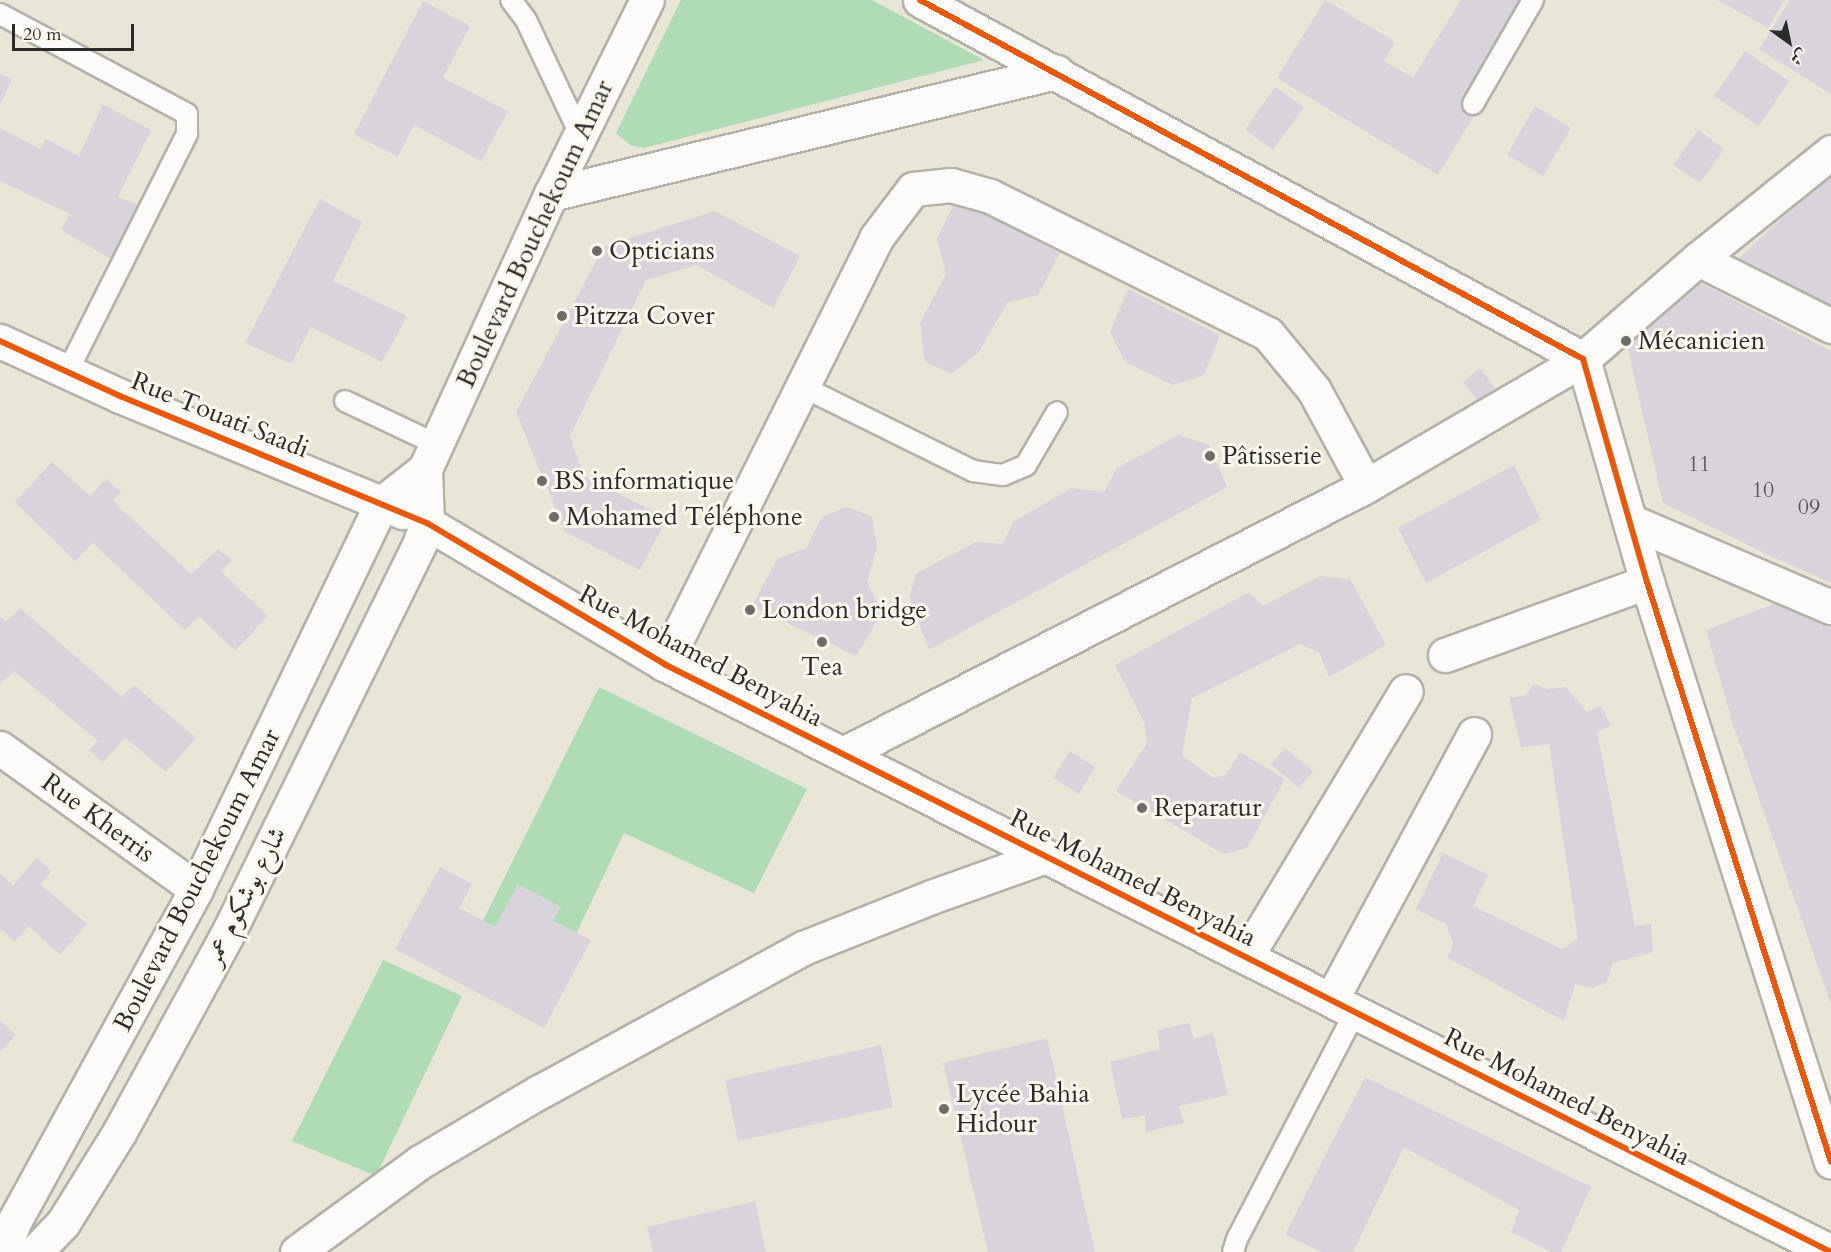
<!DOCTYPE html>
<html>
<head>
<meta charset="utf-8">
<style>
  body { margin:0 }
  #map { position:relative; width:1831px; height:1252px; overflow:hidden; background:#e9e5d7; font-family:Cardo,Amiri,serif }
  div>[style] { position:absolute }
  .green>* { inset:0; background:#afdcb5 }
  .building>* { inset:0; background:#d9d4dc }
  .roads { filter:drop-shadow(2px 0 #b4b1a9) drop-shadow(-2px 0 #b4b1a9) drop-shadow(0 2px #b4b1a9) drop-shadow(0 -2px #b4b1a9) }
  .service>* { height:20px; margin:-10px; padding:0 10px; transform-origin:10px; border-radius:10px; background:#fcfbf9 }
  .minor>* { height:33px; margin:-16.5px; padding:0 16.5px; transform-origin:16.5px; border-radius:16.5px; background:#fcfbf9 }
  .tertiary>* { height:33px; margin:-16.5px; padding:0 16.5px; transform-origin:16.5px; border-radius:16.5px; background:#fcfbf9 }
  .cycleway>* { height:6px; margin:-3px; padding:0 3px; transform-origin:3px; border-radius:3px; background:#e8590c }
  .dots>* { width:16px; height:16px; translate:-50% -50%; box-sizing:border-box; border:3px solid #fbf7ec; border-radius:50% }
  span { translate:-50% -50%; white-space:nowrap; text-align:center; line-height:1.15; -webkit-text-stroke:6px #fbf7ec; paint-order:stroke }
  .number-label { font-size:22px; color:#565557 }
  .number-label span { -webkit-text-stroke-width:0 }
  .street-label { font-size:26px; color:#2b2b2b }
  .poi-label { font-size:26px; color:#2b2b2b }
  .left { translate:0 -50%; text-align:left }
  .north { position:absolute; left:1759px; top:12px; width:60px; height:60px; -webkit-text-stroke:4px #fbf7ec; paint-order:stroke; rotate:147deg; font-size:16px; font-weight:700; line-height:24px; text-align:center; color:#2b2b2b }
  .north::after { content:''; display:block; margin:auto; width:21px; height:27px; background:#2b2b2b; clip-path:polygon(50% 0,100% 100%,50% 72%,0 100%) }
  .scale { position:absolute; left:12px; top:24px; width:122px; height:27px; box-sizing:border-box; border:3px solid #2b2b2b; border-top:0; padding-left:8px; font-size:18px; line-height:21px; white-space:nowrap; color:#2b2b2b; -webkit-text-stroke:4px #fbf7ec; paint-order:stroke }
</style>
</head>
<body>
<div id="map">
  <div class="green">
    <i style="clip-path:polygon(681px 0,872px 0,984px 60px,644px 148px,630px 145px,616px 133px)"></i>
    <i style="clip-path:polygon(599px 687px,807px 789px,754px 893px,624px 833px,539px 1012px,455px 977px)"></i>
    <i style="clip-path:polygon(383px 960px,462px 996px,376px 1176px,292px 1141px)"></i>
  </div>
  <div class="building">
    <i style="clip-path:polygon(1325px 0,1395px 42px,1384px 61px,1413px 78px,1461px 0,1544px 0,1438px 175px,1277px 78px)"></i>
    <i style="clip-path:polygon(1718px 0,1784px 0,1768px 28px)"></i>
    <i style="clip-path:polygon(1790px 0,1831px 0,1831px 94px,1759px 49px)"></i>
    <i style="clip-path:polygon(423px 1px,470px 26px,443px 78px,508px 111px,481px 161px,414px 125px,398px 157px,354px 134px)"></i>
    <i style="clip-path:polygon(1745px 51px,1789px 81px,1759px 126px,1714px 96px)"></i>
    <i style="clip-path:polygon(0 74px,12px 79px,0 105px)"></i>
    <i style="clip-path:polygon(1275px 87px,1304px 107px,1273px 150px,1245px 130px)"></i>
    <i style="clip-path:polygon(103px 104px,151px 130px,118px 197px,140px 205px,115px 261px,61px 230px,70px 214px,0 181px,0 128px,40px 149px,46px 139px,79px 156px)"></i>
    <i style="clip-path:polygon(1535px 106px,1571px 128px,1543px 176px,1507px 155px)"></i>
    <i style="clip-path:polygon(1698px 130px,1724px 149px,1700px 183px,1673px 165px)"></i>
    <i style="clip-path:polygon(1831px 173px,1831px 310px,1736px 261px)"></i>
    <i style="clip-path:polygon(957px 197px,1060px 253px,1038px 295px,1008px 302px,978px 353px,951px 374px,925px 362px,920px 323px,946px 274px,937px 239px)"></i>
    <i style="clip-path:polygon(320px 199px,362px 222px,333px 281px,407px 316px,382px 362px,311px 327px,291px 364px,245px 343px)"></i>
    <i style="clip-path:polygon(715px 211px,800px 256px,773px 308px,697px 265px,646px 280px,570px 436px,584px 476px,667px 518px,640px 570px,565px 532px,516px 412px,604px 246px)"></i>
    <i style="clip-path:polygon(1699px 282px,1831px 351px,1831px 583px,1766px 554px,1663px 503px,1626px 341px)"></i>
    <i style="clip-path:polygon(1128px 289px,1220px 335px,1204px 375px,1173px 385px,1125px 362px,1110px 332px)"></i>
    <i style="clip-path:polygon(1480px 368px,1495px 388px,1478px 401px,1463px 382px)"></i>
    <i style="clip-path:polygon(1178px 435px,1209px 445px,1227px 487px,929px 650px,909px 597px,917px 573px,976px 542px,1003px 544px,1013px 522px,1071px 488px,1104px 492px,1117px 468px)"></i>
    <i style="clip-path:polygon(52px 462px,90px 496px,106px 479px,121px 492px,113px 501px,191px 574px,218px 549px,232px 560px,221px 571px,268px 616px,235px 651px,199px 616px,185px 630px,93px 543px,75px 561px,15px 502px)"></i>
    <i style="clip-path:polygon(1514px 465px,1541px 520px,1426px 583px,1398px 528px)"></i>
    <i style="clip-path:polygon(846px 507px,872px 516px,877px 547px,867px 582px,882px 613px,856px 656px,752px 606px,777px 559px,806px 548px,822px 517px)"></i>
    <i style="clip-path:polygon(1320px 576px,1350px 579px,1386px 645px,1329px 677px,1319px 652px,1300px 644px,1192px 698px,1182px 755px,1213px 778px,1226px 775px,1240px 752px,1285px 779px,1247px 848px,1224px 854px,1116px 791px,1147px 743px,1144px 722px,1115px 665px,1249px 592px,1263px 606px)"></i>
    <i style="clip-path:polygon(1790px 598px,1831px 614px,1831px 1004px,1732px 721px,1706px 630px)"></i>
    <i style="clip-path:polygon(20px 608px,122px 697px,134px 685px,196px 738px,166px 772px,125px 737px,103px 763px,89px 750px,98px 741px,14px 671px,0 684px,0 617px,6px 622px)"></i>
    <i style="clip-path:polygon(1533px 684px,1548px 689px,1566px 687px,1587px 712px,1601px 706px,1611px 726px,1597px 732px,1635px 926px,1651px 924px,1653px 952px,1613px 963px,1607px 982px,1593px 988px,1575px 984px,1564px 1021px,1448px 958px,1453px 942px,1446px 924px,1416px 909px,1443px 853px,1488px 875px,1473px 906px,1562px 949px,1578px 939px,1549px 744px,1521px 748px,1509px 698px,1526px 695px)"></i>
    <i style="clip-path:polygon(1285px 748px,1313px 771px,1299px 788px,1271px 764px)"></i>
    <i style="clip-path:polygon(1070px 751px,1095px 767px,1079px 794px,1053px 778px)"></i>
    <i style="clip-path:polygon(37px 858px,52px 871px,40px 884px,87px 924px,60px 955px,29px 926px,15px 942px,0 928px,0 873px,13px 885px)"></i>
    <i style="clip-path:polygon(440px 867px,472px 884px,459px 908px,495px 927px,518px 884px,561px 907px,553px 920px,591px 940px,544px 1028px,395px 949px)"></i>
    <i style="clip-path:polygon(0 1020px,16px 1035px,0 1052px)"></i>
    <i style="clip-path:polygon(1189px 1023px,1194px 1039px,1213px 1033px,1228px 1095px,1179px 1106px,1184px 1123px,1146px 1132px,1145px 1116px,1122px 1119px,1110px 1062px,1160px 1049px,1157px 1030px)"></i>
    <i style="clip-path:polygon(1047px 1038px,1095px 1252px,988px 1252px,943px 1063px)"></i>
    <i style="clip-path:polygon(881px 1045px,893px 1107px,738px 1141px,725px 1080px)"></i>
    <i style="clip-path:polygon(1365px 1077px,1591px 1187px,1561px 1252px,1551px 1252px,1511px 1232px,1519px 1210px,1404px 1147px,1353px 1252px,1322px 1252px,1285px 1235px)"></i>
    <i style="clip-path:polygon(755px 1201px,766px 1252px,653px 1252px,647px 1227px)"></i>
  </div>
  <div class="roads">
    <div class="service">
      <i style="left:511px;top:0;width:25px;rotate:53deg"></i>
      <i style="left:526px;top:20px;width:126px;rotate:64.7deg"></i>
      <i style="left:0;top:14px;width:212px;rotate:28.1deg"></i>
      <i style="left:187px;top:114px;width:20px;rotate:90deg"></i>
      <i style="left:187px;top:134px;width:265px;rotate:116.7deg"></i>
      <i style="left:1473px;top:104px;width:120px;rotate:-60deg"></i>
      <i style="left:801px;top:386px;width:192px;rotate:26.3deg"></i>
      <i style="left:973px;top:471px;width:30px;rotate:8deg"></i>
      <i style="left:1003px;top:475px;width:25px;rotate:-23deg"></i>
      <i style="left:1026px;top:465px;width:61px;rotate:-59.7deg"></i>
      <i style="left:345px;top:401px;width:101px;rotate:25.3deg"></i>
      <i style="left:1233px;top:1252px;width:14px;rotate:-73deg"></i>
      <i style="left:1237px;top:1239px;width:256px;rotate:-62.5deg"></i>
    </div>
    <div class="minor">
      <i style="left:920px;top:0;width:754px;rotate:28.43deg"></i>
      <i style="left:1583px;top:359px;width:232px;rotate:74deg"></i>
      <i style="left:1647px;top:582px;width:608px;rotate:72.4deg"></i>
      <i style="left:551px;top:194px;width:520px;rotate:-13.58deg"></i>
      <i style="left:1698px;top:259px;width:149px;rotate:26.7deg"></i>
      <i style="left:1630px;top:521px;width:219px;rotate:23.2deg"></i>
      <i style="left:427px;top:523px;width:276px;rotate:30.7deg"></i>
      <i style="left:664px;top:664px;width:1307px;rotate:26.74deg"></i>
      <i style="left:1445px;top:655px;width:215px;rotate:-19.9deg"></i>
      <i style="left:664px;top:664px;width:476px;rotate:-63.5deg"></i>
      <i style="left:876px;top:238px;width:61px;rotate:-52.9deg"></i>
      <i style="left:913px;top:189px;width:38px;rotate:-6deg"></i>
      <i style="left:951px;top:185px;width:41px;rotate:15.8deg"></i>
      <i style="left:990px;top:196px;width:310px;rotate:26.4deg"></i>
      <i style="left:1268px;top:334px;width:72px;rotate:50.6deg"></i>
      <i style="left:1314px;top:390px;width:109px;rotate:61.6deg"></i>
      <i style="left:0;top:748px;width:241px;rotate:35.7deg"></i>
      <i style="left:843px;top:754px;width:588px;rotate:-27.13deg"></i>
      <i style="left:1366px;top:486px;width:251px;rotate:-30.3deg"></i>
      <i style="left:1583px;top:359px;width:152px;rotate:-41deg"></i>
      <i style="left:1698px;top:259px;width:171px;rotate:-38.8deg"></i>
      <i style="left:1246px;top:957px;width:310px;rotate:-59deg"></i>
      <i style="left:1331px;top:1000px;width:302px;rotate:-61.7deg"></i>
      <i style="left:297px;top:1252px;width:152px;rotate:-36.2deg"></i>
      <i style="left:420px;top:1162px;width:138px;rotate:-30.5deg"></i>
      <i style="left:539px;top:1092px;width:301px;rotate:-28.6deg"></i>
      <i style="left:803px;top:948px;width:138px;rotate:-21.7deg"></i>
      <i style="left:931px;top:897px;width:122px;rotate:-19.6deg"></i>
    </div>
    <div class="tertiary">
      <i style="left:0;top:341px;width:132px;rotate:24.6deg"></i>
      <i style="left:120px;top:396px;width:306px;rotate:22.3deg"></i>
      <i style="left:2px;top:1252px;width:35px;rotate:-68deg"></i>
      <i style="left:15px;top:1220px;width:377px;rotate:-61.3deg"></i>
      <i style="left:196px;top:889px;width:428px;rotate:-64.3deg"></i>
      <i style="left:382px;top:503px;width:55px;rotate:-38.3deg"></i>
      <i style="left:35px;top:1252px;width:40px;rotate:-46deg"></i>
      <i style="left:63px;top:1223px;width:108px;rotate:-58.2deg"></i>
      <i style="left:120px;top:1131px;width:228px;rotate:-61.4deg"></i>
      <i style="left:229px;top:931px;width:433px;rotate:-63.8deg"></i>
      <i style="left:420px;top:542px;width:20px;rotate:-70deg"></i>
      <i style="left:427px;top:523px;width:54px;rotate:-92.1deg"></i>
      <i style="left:425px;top:469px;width:302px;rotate:-65.4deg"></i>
      <i style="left:551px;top:194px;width:216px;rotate:-63.7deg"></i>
    </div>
  </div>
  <div class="cycleway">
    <i style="left:920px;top:0;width:754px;rotate:28.43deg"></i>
    <i style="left:1583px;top:359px;width:232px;rotate:74deg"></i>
    <i style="left:1647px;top:582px;width:608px;rotate:72.4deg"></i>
    <i style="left:0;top:341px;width:132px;rotate:24.6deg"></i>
    <i style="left:120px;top:396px;width:332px;rotate:22.5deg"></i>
    <i style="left:427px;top:523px;width:276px;rotate:30.7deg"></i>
    <i style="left:664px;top:664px;width:1307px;rotate:26.74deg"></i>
  </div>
  <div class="dots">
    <i style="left:597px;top:251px;background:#6e6c67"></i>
    <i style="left:562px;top:316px;background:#6e6c67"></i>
    <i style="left:1626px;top:341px;background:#6e6c67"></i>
    <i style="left:1210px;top:456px;background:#6e6c67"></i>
    <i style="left:542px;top:481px;background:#6e6c67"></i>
    <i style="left:554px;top:517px;background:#6e6c67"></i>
    <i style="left:750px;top:610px;background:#6e6c67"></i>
    <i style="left:822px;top:642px;background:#6e6c67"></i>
    <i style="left:1142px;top:808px;background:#6e6c67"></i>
    <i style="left:944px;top:1109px;background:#6e6c67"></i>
  </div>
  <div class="number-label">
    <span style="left:1699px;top:465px">11</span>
    <span style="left:1763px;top:491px">10</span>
    <span style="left:1809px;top:508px">09</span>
  </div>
  <div class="street-label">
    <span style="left:535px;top:234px;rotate:-65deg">Boulevard Bouchekoum Amar</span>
    <span style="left:220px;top:415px;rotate:22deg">Rue Touati Saadi</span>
    <span style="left:701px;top:656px;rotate:28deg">Rue Mohamed Benyahia</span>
    <span style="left:98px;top:818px;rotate:36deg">Rue Kherris</span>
    <span style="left:1133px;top:878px;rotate:27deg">Rue Mohamed Benyahia</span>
    <span style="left:197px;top:880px;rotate:-63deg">Boulevard Bouchekoum Amar</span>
    <span style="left:245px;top:896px;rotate:-63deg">شارع بوشكوم عمر</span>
    <span style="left:1567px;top:1097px;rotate:27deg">Rue Mohamed Benyahia</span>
  </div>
  <div class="poi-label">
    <span class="left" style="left:609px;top:251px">Opticians</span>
    <span class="left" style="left:574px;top:316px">Pitzza Cover</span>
    <span class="left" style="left:1638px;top:341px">Mécanicien</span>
    <span class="left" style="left:1222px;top:456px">Pâtisserie</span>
    <span class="left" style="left:554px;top:481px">BS informatique</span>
    <span class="left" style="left:566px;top:517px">Mohamed Téléphone</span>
    <span class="left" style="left:762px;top:610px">London bridge</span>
    <span style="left:822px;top:667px">Tea</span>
    <span class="left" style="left:1154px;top:808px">Reparatur</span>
    <span class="left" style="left:956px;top:1109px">Lycée Bahia<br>Hidour</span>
  </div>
  <div class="north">ش</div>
  <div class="scale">20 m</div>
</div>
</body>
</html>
